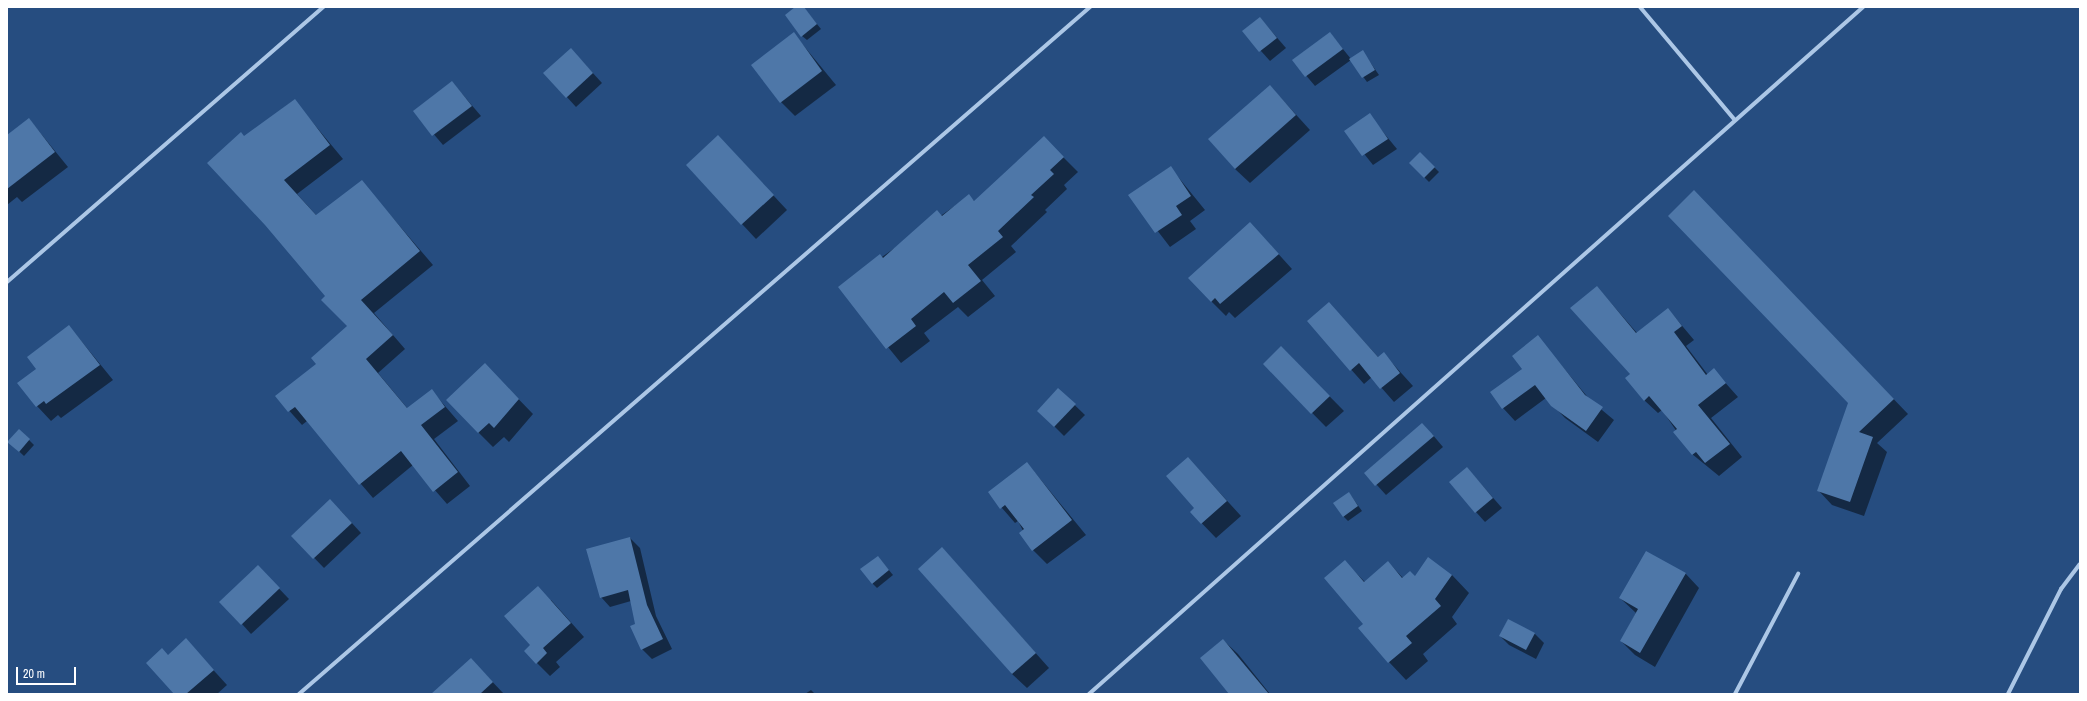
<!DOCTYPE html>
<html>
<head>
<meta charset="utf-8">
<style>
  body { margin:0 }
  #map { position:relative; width:2087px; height:701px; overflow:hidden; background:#264d80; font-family:"Archivo Narrow",sans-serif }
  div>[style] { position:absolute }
  .shadow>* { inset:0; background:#0007 }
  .building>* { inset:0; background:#4e77a8 }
  .street>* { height:4px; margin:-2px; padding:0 2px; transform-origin:2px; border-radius:2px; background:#acc7e6 }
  span { translate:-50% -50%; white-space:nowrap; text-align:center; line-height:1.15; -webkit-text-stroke:3px #264d80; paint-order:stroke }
  .frame { position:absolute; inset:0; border:8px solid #fff; pointer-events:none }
  .scale { position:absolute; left:16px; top:667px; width:60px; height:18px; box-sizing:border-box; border:2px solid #fff; border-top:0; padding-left:5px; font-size:12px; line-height:14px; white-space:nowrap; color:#fff; -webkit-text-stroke:3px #264d80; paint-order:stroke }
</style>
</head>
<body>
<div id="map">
  <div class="shadow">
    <i style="clip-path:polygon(796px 7px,803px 7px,821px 29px,807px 40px,802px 36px)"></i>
    <i style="clip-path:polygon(1260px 18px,1286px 48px,1270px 61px,1243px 31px)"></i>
    <i style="clip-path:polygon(1330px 33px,1351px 59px,1363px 52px,1379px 75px,1367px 82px,1351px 60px,1315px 86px,1293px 60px)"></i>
    <i style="clip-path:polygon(794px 34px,836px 85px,795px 116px,781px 102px)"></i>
    <i style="clip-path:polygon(580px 59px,602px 83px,576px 107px,545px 73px)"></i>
    <i style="clip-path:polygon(452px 82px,481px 116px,443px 145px,414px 111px)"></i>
    <i style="clip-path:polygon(1270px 86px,1310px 130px,1250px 183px,1235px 169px)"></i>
    <i style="clip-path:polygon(294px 100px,343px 159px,297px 194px,317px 216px,362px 182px,433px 265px,374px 313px,405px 349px,378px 373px,408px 409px,432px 391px,458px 421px,434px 439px,470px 486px,447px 504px,413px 465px,373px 498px,307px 421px,302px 425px,277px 397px,317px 364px,348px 326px,326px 296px,245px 137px)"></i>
    <i style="clip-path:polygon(1369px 115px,1397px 149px,1373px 165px,1346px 131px)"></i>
    <i style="clip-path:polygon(29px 119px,68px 167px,22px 202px,17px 197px,7px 205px,7px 136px)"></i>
    <i style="clip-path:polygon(732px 151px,787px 210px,756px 239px,687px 165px)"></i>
    <i style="clip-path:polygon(1058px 152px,1078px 172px,1064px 185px,1067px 189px,1045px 210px,1047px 212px,1011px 246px,1016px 252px,982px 280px,995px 296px,968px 317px,958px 307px,924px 333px,930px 341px,901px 363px,839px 287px,969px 196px,975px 202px)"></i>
    <i style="clip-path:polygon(1420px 153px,1439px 172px,1429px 182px,1410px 163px)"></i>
    <i style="clip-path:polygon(1170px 167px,1205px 210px,1190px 221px,1196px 229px,1170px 247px,1130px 195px)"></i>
    <i style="clip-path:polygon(1708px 206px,1908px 414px,1877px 443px,1887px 452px,1864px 516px,1832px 505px,1818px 490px,1849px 403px)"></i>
    <i style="clip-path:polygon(1264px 238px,1292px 269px,1235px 318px,1229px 312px,1226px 316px,1211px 301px)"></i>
    <i style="clip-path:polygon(1597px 287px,1637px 333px,1668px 309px,1694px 340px,1686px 346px,1708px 375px,1714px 370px,1738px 397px,1711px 418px,1742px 457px,1719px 476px,1692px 454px,1662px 410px,1658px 413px,1644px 400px)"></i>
    <i style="clip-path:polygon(1329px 303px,1379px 358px,1384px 354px,1413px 386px,1394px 402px,1372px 377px,1364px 384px,1308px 321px)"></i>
    <i style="clip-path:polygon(69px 326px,113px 380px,61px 418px,58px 415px,51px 421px,37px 406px,37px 369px)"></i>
    <i style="clip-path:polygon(1538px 337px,1590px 400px,1614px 420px,1598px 442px,1565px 418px,1546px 398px,1515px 421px,1503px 408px)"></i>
    <i style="clip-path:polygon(1281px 347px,1344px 411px,1326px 427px,1264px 364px)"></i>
    <i style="clip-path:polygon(499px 379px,533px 414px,509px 442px,504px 437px,493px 447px,478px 432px)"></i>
    <i style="clip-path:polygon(1058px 389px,1085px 415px,1064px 436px,1048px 420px)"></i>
    <i style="clip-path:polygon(19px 430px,34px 445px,24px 456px,9px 442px)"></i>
    <i style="clip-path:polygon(1432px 434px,1443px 447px,1386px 495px,1366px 473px)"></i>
    <i style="clip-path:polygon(1188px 458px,1241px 516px,1216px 538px,1191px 512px,1196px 508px)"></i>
    <i style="clip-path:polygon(1027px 463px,1086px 535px,1047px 564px,1033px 550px,1018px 521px,1015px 523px,989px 493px)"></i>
    <i style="clip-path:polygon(1467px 468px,1502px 508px,1485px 522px,1476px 512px)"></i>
    <i style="clip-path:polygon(1349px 493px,1362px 511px,1348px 521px,1343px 516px)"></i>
    <i style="clip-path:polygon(340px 510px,361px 533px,324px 568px,293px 536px)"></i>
    <i style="clip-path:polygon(630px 538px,640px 548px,656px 616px,672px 649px,652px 659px,642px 649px,631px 601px,610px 607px,601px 597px)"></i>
    <i style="clip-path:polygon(942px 548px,1049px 668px,1027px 688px,1012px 674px)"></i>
    <i style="clip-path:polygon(878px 557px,893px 575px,877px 588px,872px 583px)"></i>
    <i style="clip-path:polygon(1345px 562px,1365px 582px,1388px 562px,1403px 578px,1452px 575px,1469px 593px,1452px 617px,1457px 624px,1423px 654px,1428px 661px,1406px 680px,1389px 662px,1365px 624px)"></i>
    <i style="clip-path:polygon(1685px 573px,1699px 588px,1655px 667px,1635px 655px,1621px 641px,1636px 613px,1620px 598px)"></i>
    <i style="clip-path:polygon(267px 576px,289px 599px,251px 634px,242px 624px)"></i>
    <i style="clip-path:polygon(551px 600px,584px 637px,556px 662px,560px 667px,550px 676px,537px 663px,531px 645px)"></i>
    <i style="clip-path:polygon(1508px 620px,1535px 634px,1544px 643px,1536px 659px,1509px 645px,1500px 636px)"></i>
    <i style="clip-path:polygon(186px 640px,227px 685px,217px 694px,176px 694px,168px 656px)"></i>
    <i style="clip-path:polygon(1223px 640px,1238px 654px,1270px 694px,1231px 694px)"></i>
    <i style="clip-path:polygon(485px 674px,504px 694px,444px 694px)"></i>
    <i style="clip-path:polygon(811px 690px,815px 694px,805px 694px)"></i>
  </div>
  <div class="building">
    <i style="clip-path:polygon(795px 7px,804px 7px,817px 24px,801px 37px,785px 15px)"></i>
    <i style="clip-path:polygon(1260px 17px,1277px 38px,1259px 52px,1242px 31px)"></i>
    <i style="clip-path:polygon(794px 32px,822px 71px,780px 103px,751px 65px)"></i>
    <i style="clip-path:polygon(1330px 32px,1343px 49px,1305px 77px,1292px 60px)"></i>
    <i style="clip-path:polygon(571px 48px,593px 73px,566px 98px,543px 73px)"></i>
    <i style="clip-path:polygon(1363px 50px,1375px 70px,1362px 78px,1349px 59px)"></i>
    <i style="clip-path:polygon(452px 81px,472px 106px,432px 136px,413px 111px)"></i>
    <i style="clip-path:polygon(1270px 85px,1296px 115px,1235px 169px,1208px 139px)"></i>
    <i style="clip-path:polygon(295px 99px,330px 145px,284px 180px,316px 215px,362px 180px,420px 251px,361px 300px,393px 335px,366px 359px,407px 408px,432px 389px,445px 407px,421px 425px,458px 472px,433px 492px,401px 451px,359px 485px,295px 407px,288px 412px,275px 396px,316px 364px,311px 358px,347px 326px,321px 300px,325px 296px,265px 225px,207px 163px,241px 132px,244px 136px)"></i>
    <i style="clip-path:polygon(1370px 113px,1388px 139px,1362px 156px,1344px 131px)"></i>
    <i style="clip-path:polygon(29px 118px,55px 152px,7px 189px,7px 135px)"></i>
    <i style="clip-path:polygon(718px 135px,774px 195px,741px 225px,686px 165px)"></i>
    <i style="clip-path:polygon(1044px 136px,1064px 157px,1050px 170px,1054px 174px,1031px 195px,1034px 197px,998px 231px,1003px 237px,968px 265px,981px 281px,953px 303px,944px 292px,911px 319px,916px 326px,886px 349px,838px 287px,880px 254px,883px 258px,937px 210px,942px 216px,969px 194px,974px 201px)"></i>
    <i style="clip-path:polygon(1420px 152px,1435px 167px,1424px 178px,1409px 163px)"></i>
    <i style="clip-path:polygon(1171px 166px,1191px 196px,1176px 206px,1182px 215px,1155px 233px,1128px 195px)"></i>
    <i style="clip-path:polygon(1694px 190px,1894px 399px,1859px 432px,1873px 437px,1850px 502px,1817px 491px,1848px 403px,1668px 216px)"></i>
    <i style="clip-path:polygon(1250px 222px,1279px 254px,1220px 304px,1215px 298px,1211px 302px,1188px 278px)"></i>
    <i style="clip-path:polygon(1597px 286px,1636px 333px,1668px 308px,1682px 326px,1674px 332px,1706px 375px,1714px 368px,1726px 383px,1698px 405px,1730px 444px,1705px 463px,1696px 452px,1692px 455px,1673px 432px,1677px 429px,1649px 396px,1644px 401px,1625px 378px,1630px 374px,1570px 308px)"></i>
    <i style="clip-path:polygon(1329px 302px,1378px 357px,1384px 352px,1400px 373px,1380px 389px,1359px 363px,1350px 371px,1307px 321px)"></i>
    <i style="clip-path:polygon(69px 325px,100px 365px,46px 404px,44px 401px,36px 407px,17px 383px,36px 369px,27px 357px)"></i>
    <i style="clip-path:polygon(1538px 335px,1585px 395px,1603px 407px,1586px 431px,1551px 406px,1535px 385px,1502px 409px,1490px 392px,1522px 369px,1512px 356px)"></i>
    <i style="clip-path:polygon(1281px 346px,1330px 396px,1311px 414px,1263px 364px)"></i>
    <i style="clip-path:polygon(485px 363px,519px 399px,494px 428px,489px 423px,478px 433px,446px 400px)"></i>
    <i style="clip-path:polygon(1058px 388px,1076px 404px,1054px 427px,1037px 411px)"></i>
    <i style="clip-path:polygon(1422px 423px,1434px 436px,1375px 486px,1364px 473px)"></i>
    <i style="clip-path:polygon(19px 429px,30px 439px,19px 452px,7px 442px)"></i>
    <i style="clip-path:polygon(1188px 457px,1227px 501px,1201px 524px,1190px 512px,1194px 508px,1166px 476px)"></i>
    <i style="clip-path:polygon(1027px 462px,1072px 520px,1032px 551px,1019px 533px,1024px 529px,1005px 505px,1000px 509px,988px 492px)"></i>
    <i style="clip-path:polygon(1467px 467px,1493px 498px,1475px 513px,1449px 482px)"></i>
    <i style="clip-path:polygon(1349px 492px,1358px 506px,1343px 517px,1333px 503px)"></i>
    <i style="clip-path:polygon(330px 499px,352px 523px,313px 559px,291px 536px)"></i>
    <i style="clip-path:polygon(630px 537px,647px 605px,663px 639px,641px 650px,630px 626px,635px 624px,628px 590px,600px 598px,586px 549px)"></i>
    <i style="clip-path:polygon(942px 547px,1036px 653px,1012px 674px,918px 569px)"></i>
    <i style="clip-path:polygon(1646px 551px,1686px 573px,1640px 653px,1620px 641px,1638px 609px,1619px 598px)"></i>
    <i style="clip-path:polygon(878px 556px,889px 570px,872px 584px,860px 569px)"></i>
    <i style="clip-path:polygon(1428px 557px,1452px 575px,1435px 599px,1441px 606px,1406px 636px,1412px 643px,1388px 663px,1358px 628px,1363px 624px,1324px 578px,1345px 560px,1364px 582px,1388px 561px,1402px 578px,1410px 571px,1415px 576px)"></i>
    <i style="clip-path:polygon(258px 565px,280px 588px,241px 625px,219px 602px)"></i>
    <i style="clip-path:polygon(538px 586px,571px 623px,543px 648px,547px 653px,536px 664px,524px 651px,530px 645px,504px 616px)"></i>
    <i style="clip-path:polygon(1508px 619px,1535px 633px,1526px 650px,1499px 636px)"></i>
    <i style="clip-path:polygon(186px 638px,214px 670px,186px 694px,174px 694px,146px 663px,162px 648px,168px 655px)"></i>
    <i style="clip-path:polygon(1223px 639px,1269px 694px,1229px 694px,1200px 658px)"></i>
    <i style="clip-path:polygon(471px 658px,493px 682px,480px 694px,431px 694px)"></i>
  </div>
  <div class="street">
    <i style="left:1640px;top:7px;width:146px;rotate:50deg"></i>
    <i style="left:7px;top:282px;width:419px;rotate:-41deg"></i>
    <i style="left:299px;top:694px;width:1048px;rotate:-40.97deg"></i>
    <i style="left:1089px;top:694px;width:1035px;rotate:-41.59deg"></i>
    <i style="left:1735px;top:694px;width:136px;rotate:-62.3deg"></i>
    <i style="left:2008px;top:694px;width:118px;rotate:-63.2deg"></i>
    <i style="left:2061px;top:589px;width:31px;rotate:-53deg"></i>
  </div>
  <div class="frame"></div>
  <div class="scale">20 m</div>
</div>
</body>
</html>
